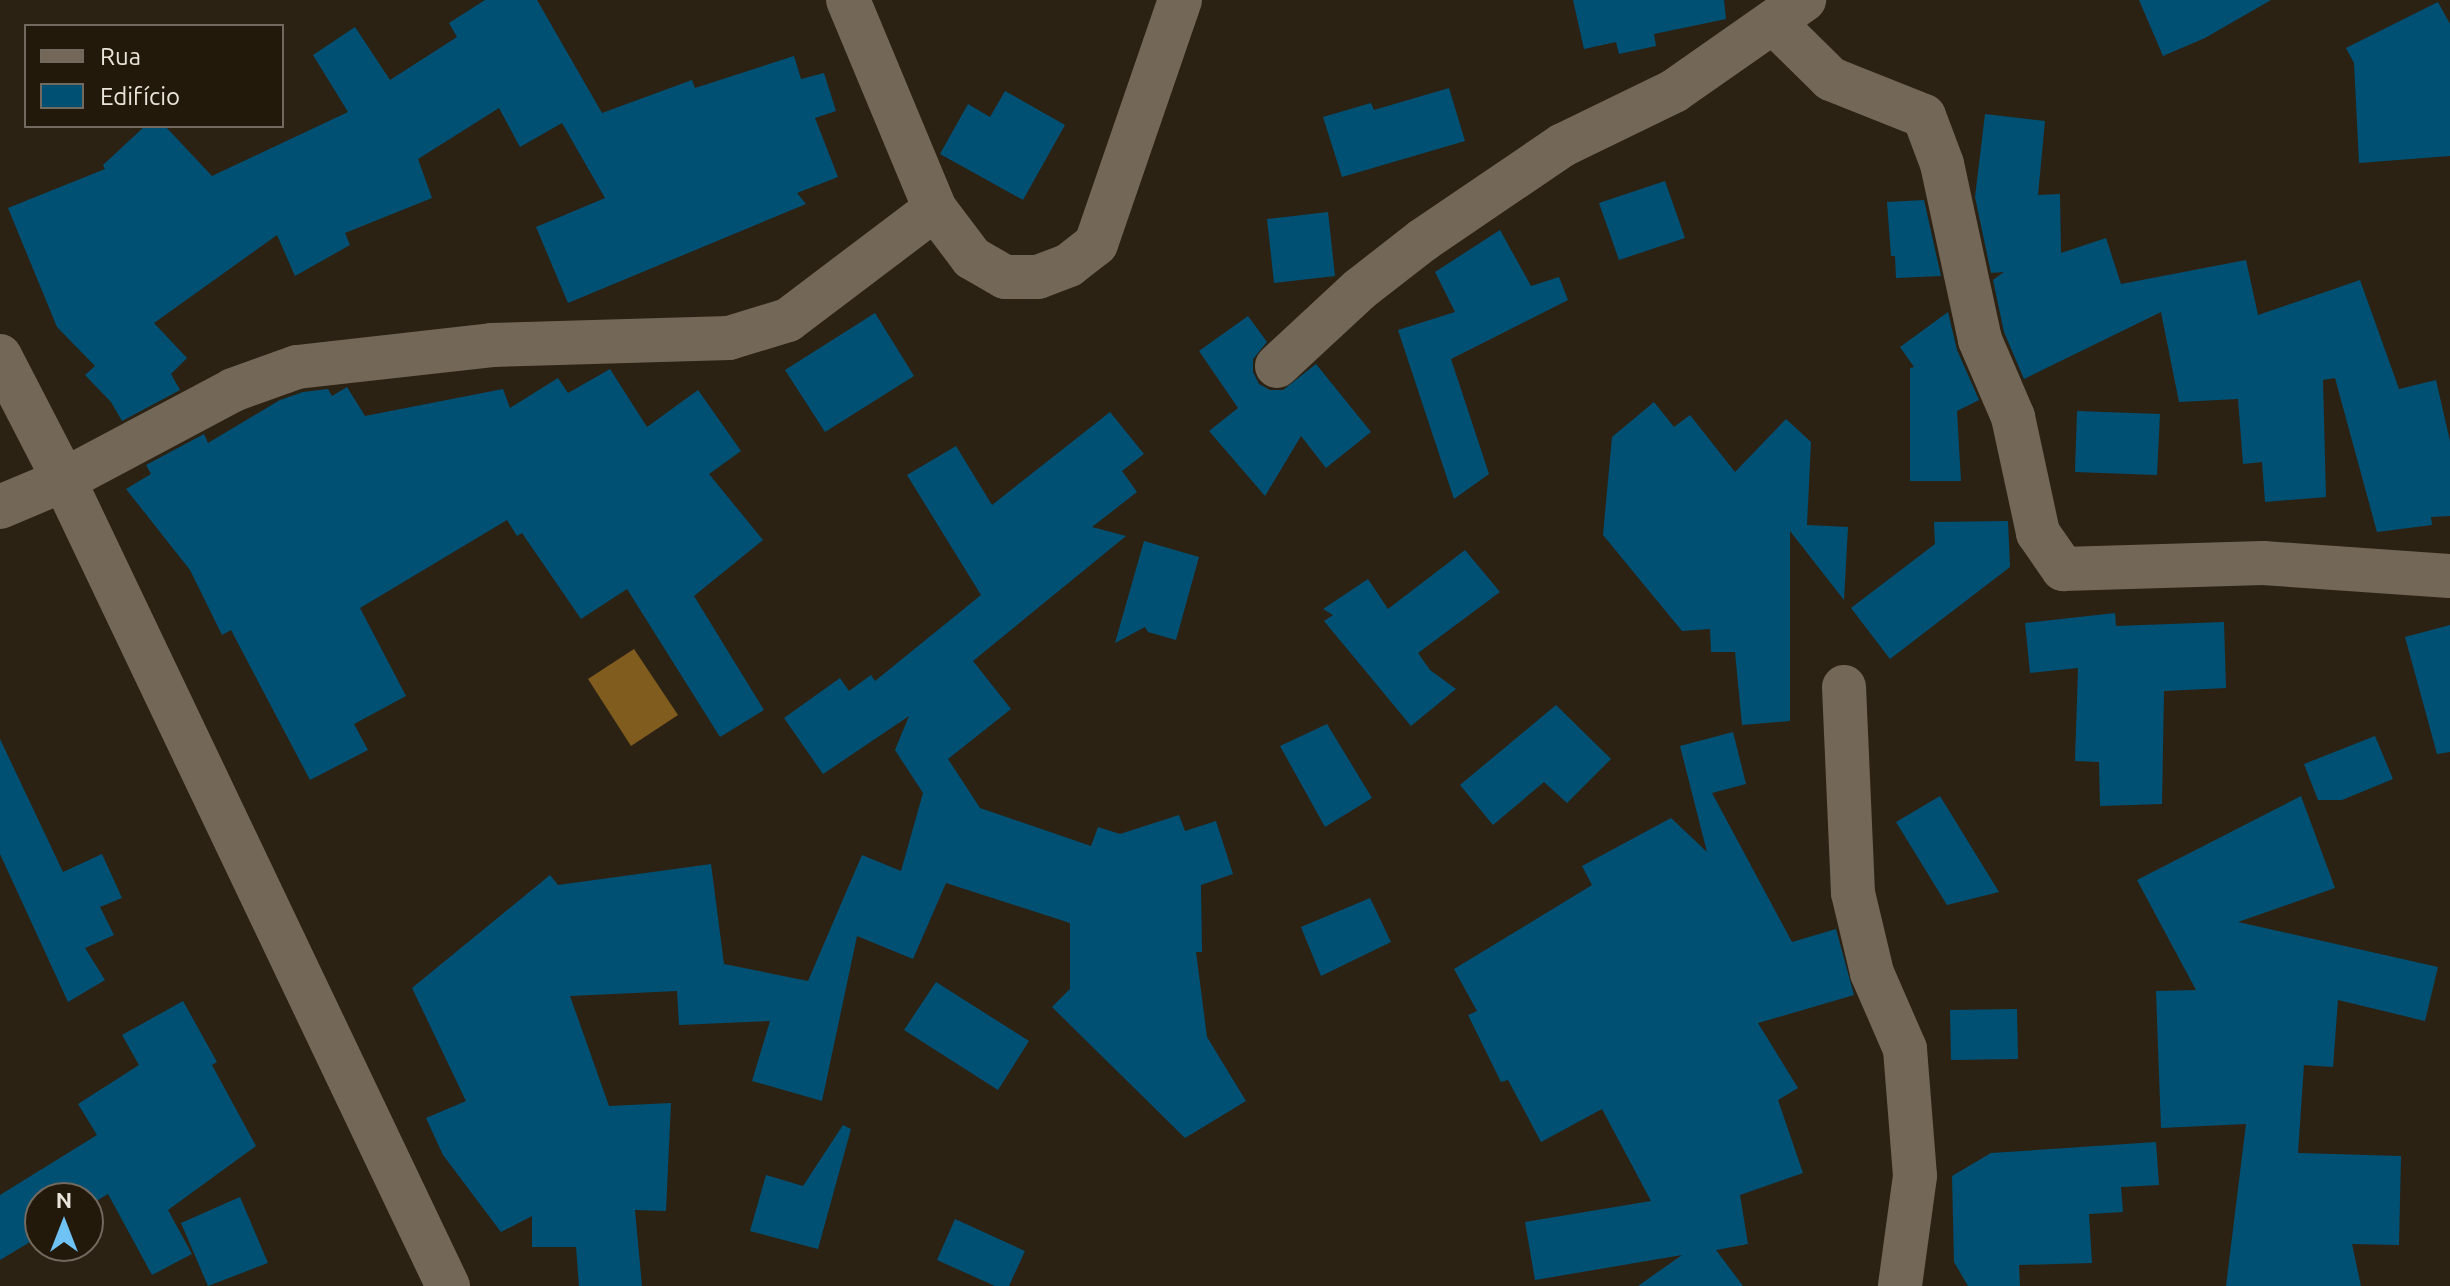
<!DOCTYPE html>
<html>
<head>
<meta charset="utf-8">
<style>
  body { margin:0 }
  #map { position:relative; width:2450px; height:1286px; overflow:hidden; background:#2c2214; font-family:Ubuntu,sans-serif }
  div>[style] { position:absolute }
  .water>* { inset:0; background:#805c1f }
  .building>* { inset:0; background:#005074 }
  .street>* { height:44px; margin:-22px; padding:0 22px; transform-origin:22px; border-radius:22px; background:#736858 }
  span { translate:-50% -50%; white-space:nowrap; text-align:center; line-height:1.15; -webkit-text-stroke:7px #22190b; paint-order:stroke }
  .legend { position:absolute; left:24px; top:24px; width:260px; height:104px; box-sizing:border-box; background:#22190b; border:2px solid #726a5e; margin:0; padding:10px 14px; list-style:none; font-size:24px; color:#eae4da }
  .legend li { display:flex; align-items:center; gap:16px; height:40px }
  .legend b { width:40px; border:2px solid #726a5e }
  .north { position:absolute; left:24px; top:1182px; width:80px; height:80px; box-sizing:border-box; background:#22190b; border:2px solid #726a5e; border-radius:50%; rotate:0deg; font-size:22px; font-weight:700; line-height:32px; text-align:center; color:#eae4da }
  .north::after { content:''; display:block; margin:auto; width:28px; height:36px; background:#6fc2f4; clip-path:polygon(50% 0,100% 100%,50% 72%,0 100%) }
</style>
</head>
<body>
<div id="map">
  <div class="water">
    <i style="clip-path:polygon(634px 649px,678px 715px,631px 746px,588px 679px)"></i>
  </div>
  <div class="building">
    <i style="clip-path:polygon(485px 0,537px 0,602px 113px,692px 80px,695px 88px,794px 56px,801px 79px,824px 73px,836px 111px,815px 118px,838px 177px,797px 193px,806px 204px,568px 303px,536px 227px,605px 198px,562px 123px,520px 147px,499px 108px,418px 159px,432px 198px,345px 233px,350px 245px,295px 276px,277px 235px,154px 323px,187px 358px,171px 374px,180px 390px,122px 421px,111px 402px,85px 375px,95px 366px,57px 327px,8px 208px,105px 169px,103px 165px,145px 126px,165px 126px,212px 176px,348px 112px,313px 55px,355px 27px,390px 80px,457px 37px,449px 23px)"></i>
    <i style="clip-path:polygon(1573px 0,1724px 0,1726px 19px,1654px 34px,1656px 46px,1619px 54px,1616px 42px,1584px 49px)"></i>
    <i style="clip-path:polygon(2139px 0,2271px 0,2205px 38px,2163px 56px)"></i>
    <i style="clip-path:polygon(2438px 2px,2450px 24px,2450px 156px,2359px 163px,2354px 63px,2346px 48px)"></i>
    <i style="clip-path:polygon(1449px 88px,1465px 141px,1342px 177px,1323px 117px,1371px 103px,1374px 110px)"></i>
    <i style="clip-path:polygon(1005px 91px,1065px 125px,1023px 200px,940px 154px,968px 104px,990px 117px)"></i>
    <i style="clip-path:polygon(1985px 114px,2045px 121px,2038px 195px,2060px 194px,2061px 253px,2106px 238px,2121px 284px,2246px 260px,2258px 315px,2360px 280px,2399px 389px,2436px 380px,2450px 441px,2450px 516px,2431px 517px,2432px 525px,2377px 532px,2335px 378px,2323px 380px,2326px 497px,2265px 502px,2262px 462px,2243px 464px,2238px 399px,2179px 402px,2161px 312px,2024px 379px,2004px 332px,1993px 280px,2004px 272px,1991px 273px,1975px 197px)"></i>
    <i style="clip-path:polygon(1665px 181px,1685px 238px,1619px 260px,1599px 203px)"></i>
    <i style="clip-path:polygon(1924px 200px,1941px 276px,1896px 278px,1895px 256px,1891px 256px,1887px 202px)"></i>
    <i style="clip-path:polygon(1328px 212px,1335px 276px,1274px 283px,1267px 219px)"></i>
    <i style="clip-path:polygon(1500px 230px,1531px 286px,1559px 277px,1568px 300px,1451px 359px,1489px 474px,1454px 499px,1398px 330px,1455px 312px,1435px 272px)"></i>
    <i style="clip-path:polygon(1948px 312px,1957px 350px,1979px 400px,1957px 411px,1961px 481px,1910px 481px,1910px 368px,1914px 367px,1900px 347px)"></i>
    <i style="clip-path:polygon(875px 313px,914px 376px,825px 432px,785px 370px)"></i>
    <i style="clip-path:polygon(1248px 316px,1267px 342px,1253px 359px,1253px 372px,1259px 384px,1270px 390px,1283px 390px,1316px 364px,1371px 432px,1326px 468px,1301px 436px,1265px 496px,1209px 431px,1238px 408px,1199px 351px)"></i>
    <i style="clip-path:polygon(610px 369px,647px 427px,698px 390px,741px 451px,709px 474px,763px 540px,694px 596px,764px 710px,720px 737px,627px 589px,581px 619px,522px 533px,517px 536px,507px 520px,360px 608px,406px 696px,354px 724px,368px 750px,310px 780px,231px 630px,222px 635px,190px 570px,126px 489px,151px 474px,146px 465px,204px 434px,208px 443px,280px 400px,303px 392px,328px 389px,332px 396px,347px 387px,365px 416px,503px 389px,510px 408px,558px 378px,568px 393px)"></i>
    <i style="clip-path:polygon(1654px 402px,1674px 427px,1690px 415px,1735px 472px,1786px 419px,1811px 442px,1807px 525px,1848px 527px,1844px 600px,1790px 531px,1790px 721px,1742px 725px,1735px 652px,1711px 652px,1710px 629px,1682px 631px,1603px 535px,1612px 437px)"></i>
    <i style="clip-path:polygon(2077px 411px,2160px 414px,2157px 475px,2075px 472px)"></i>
    <i style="clip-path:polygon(1110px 412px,1144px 454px,1122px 471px,1137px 492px,1092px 527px,1126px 536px,973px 661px,1011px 709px,948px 759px,980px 808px,1091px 846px,1098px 827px,1120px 834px,1179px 815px,1185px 831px,1216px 821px,1233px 874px,1201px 885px,1202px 952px,1196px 952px,1207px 1037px,1246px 1101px,1185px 1138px,1052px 1007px,1070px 989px,1070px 923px,946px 883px,913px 959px,857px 936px,822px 1101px,752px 1081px,770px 1021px,679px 1025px,677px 991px,570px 996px,609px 1106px,671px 1103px,666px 1211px,635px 1210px,642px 1286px,579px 1286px,576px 1247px,532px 1247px,532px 1216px,501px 1232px,443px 1155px,426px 1118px,466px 1101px,412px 988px,550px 875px,558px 885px,711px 864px,724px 964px,808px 981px,862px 855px,901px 871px,923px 793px,895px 750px,909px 716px,823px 774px,784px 718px,840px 678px,849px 691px,871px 675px,875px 681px,981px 595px,907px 475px,956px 446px,992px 505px)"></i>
    <i style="clip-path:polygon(2008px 521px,2010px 567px,1890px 659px,1851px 608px,1935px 544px,1934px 522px)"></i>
    <i style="clip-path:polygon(1144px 541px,1199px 557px,1176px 640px,1148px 632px,1145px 627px,1115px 643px)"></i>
    <i style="clip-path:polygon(1465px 550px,1500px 592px,1418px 653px,1430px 670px,1456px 689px,1411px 726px,1324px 621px,1333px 615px,1323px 609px,1368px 579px,1388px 609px)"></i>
    <i style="clip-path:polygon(2115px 613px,2116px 626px,2224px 622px,2226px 688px,2164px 691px,2162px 804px,2100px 806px,2099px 762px,2075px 761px,2078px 668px,2030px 673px,2025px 623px)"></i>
    <i style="clip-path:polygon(2450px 625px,2450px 752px,2437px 754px,2405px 637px)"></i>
    <i style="clip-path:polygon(1556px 705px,1611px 759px,1567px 803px,1544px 782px,1493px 825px,1460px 785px)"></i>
    <i style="clip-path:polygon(1327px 724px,1372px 798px,1325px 827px,1280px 746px)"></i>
    <i style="clip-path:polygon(1733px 732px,1746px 784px,1712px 793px,1792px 942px,1836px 929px,1854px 995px,1758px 1023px,1798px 1088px,1778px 1100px,1803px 1173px,1740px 1195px,1748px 1244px,1716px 1250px,1743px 1286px,1638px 1286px,1682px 1255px,1535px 1280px,1525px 1222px,1651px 1201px,1602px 1109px,1541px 1142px,1508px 1080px,1501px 1082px,1468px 1015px,1477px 1011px,1454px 969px,1592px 885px,1582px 866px,1671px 818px,1707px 852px,1680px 746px)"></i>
    <i style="clip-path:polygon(2375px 736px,2393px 779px,2342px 800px,2318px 800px,2304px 764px)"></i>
    <i style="clip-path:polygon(0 739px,63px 872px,102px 854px,122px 898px,100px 907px,114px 935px,85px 948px,105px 980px,68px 1002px,0 854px)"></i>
    <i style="clip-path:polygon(1940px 796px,1999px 892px,1947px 905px,1896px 822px)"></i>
    <i style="clip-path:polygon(2301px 796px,2335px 888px,2238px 922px,2438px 967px,2425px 1021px,2338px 1000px,2333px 1067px,2304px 1065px,2298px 1153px,2401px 1156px,2399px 1245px,2352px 1244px,2361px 1286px,2226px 1286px,2246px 1124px,2161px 1128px,2156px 991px,2196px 990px,2137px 880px)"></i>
    <i style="clip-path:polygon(1370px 898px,1391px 942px,1321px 976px,1301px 927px)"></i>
    <i style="clip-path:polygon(936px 982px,1029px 1041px,998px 1090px,904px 1030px)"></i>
    <i style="clip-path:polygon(183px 1001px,217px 1062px,212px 1065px,256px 1146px,168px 1210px,192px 1254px,152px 1275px,108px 1194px,88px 1206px,88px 1198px,40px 1198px,40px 1236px,0 1260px,0 1195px,97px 1135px,78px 1104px,139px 1065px,122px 1035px)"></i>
    <i style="clip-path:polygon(2017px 1009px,2018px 1059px,1951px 1060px,1950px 1010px)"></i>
    <i style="clip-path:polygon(843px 1125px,851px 1129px,818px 1249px,750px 1231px,766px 1175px,803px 1186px)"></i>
    <i style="clip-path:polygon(2156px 1142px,2159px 1185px,2121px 1187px,2123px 1212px,2089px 1214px,2092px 1263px,2019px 1265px,2020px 1286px,1968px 1286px,1954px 1262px,1952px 1176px,1991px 1153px)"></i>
    <i style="clip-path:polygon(240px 1197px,268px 1263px,208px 1286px,181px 1223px)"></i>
    <i style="clip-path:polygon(955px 1219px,1025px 1251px,1009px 1286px,995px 1286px,937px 1260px)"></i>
  </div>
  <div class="street">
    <i style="left:848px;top:0;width:226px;rotate:67.4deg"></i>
    <i style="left:935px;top:209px;width:61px;rotate:52.9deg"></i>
    <i style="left:972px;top:258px;width:38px;rotate:30deg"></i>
    <i style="left:1005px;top:277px;width:33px"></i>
    <i style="left:1038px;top:277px;width:33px;rotate:-21deg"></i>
    <i style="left:1069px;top:265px;width:34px;rotate:-38deg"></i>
    <i style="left:1096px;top:244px;width:258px;rotate:-71deg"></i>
    <i style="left:1774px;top:23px;width:80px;rotate:44.5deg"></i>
    <i style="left:1831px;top:79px;width:100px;rotate:21.7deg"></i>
    <i style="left:1924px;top:116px;width:51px;rotate:69.4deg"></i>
    <i style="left:1942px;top:164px;width:180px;rotate:77.8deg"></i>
    <i style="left:1980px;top:340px;width:84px;rotate:66.8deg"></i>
    <i style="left:2013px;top:417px;width:119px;rotate:77.8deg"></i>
    <i style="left:2038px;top:533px;width:44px;rotate:55.2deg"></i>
    <i style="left:2063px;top:569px;width:200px;rotate:-1.7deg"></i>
    <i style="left:2263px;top:563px;width:187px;rotate:4deg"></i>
    <i style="left:0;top:356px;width:140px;rotate:62.7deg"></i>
    <i style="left:64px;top:480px;width:893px;rotate:64.53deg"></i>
    <i style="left:1277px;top:366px;width:113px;rotate:-42.9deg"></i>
    <i style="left:1360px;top:289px;width:80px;rotate:-37.9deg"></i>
    <i style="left:1423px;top:240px;width:169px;rotate:-34.2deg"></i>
    <i style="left:1563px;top:145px;width:123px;rotate:-25.9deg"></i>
    <i style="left:1674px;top:91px;width:159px;rotate:-35deg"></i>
    <i style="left:0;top:507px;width:69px;rotate:-22.9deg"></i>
    <i style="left:64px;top:480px;width:191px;rotate:-28deg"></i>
    <i style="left:233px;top:390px;width:68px;rotate:-19.8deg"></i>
    <i style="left:297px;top:367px;width:196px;rotate:-6.4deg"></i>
    <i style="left:492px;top:345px;width:237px;rotate:-1.7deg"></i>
    <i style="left:729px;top:338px;width:62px;rotate:-17deg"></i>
    <i style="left:788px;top:320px;width:184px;rotate:-37.1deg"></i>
    <i style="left:1844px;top:687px;width:206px;rotate:87.5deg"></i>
    <i style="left:1853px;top:893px;width:82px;rotate:76.6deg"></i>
    <i style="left:1872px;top:973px;width:83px;rotate:66.5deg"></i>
    <i style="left:1905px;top:1049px;width:127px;rotate:85.5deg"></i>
    <i style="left:1915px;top:1176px;width:111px;rotate:97.8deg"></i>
  </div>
  <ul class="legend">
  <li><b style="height:10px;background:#736858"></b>Rua</li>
  <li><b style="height:22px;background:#005074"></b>Edifício</li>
  </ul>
  <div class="north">N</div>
</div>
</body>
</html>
